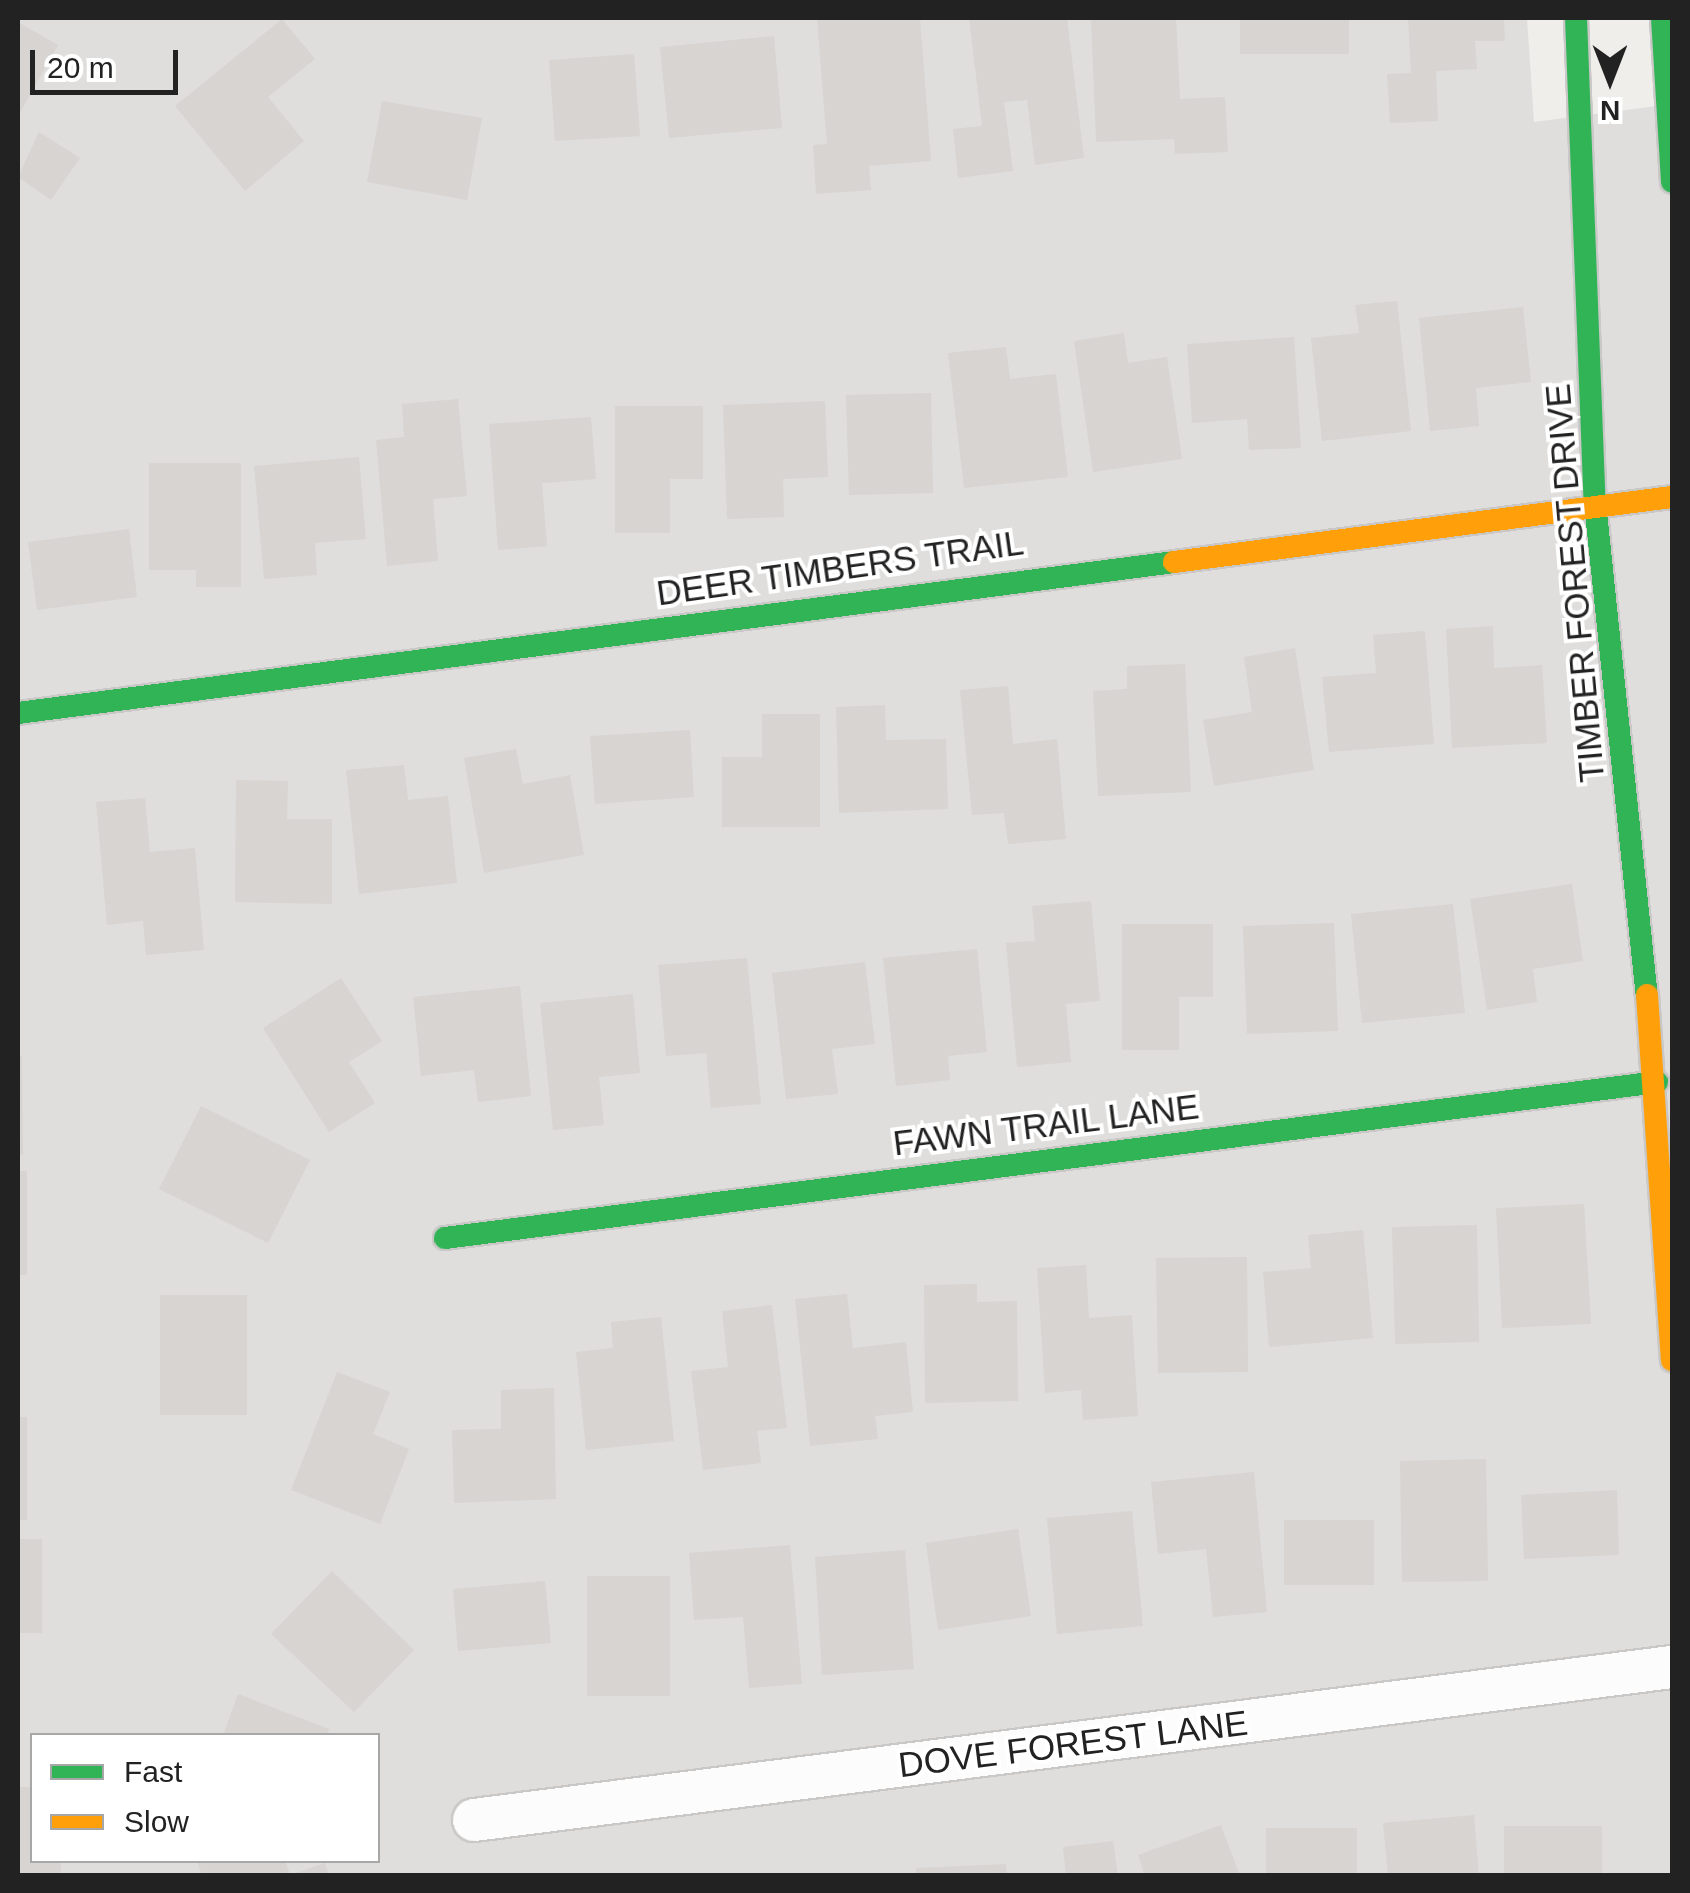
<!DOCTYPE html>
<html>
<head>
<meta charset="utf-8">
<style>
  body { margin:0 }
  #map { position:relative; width:1690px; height:1893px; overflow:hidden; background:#f0eeeb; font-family:Arial,sans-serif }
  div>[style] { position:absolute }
  .residential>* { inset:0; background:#dfdedc }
  .building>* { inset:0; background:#d7d4d2 }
  .roads { filter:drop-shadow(2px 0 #c9c8c7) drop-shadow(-2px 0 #c9c8c7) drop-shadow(0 2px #c9c8c7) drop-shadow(0 -2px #c9c8c7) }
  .street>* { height:42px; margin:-21px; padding:0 21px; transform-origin:21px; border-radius:21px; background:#fdfcfc }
  .fast>* { height:22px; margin:-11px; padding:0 11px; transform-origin:11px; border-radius:11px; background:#30b455 }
  .slow>* { height:22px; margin:-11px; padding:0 11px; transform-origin:11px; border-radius:11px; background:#ff9f0a }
  span { translate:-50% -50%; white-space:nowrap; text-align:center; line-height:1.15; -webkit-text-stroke:8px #fff; paint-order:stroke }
  .street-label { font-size:35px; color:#222 }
  .frame { position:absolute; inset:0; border:20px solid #222; pointer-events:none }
  .legend { position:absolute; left:30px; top:1733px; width:350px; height:130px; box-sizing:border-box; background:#fff; border:2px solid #a7a7a7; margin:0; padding:12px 18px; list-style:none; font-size:30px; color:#222 }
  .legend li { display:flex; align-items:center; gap:20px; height:50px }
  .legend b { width:50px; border:2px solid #a7a7a7 }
  .north { position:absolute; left:1560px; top:30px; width:100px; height:100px; -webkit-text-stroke:8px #fff; paint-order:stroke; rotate:180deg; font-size:28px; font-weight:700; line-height:40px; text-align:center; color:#222 }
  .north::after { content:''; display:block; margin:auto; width:35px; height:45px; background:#222; clip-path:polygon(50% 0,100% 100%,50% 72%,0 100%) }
  .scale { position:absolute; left:30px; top:50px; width:148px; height:45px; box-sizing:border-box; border:5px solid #222; border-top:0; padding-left:12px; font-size:30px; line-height:35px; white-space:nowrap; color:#222; -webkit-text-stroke:8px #fff; paint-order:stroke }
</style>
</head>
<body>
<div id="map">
  <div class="residential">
    <i style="clip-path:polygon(evenodd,18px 18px,1527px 18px,1534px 122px,1672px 104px,1672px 1875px,18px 1875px,18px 18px,32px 1736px,378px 1736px,378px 1860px,32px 1860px,32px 1736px)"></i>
  </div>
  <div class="building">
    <i style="clip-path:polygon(920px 18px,931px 161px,869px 166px,871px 190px,816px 194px,813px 145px,827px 144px,817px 19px)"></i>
    <i style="clip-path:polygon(969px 18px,1067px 18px,1084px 158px,1035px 165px,1027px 100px,1004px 102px,1013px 171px,958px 178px,953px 129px,982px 126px)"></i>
    <i style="clip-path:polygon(1091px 18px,1176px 18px,1180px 99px,1225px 97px,1228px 152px,1175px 154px,1174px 139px,1096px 142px)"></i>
    <i style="clip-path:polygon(1240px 18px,1349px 18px,1349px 54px,1240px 54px)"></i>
    <i style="clip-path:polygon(1408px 18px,1504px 18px,1505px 41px,1475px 41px,1477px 69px,1436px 71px,1438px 121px,1390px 123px,1387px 74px,1411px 73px)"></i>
    <i style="clip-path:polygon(282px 19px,315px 59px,268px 97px,304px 141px,245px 191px,175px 106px)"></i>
    <i style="clip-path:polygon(18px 22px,58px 45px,18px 116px)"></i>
    <i style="clip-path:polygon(774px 36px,782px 128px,669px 138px,660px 47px)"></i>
    <i style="clip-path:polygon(634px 54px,640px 136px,555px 141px,549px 60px)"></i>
    <i style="clip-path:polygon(382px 101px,482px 118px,467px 200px,367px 182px)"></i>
    <i style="clip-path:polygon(39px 132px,80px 158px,51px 200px,18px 177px)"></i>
    <i style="clip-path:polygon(1397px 301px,1411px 431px,1322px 441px,1311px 338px,1359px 333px,1355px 305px)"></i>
    <i style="clip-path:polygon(1523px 307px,1531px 382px,1476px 388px,1479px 426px,1430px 431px,1419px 318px)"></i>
    <i style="clip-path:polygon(1124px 333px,1128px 363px,1167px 357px,1182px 459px,1093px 472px,1074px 341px)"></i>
    <i style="clip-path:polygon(1294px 337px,1301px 448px,1249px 450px,1247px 419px,1192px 423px,1187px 344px)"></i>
    <i style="clip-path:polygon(1006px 347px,1010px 379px,1056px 374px,1068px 477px,964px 488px,948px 353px)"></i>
    <i style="clip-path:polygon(931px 393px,933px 493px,849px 495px,846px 395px)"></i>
    <i style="clip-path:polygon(458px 399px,467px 496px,433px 499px,438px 561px,387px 566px,376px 440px,404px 437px,402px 404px)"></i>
    <i style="clip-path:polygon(825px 401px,828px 477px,783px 479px,784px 517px,727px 519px,723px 405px)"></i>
    <i style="clip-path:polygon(615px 406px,703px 406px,703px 479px,670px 479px,670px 533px,615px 533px)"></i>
    <i style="clip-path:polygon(591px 417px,596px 479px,542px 483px,547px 546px,498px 550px,489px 424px)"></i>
    <i style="clip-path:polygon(359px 457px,366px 539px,315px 543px,317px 575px,264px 579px,254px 466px)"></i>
    <i style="clip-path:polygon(149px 463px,241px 463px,241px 587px,196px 587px,196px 570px,149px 570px)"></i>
    <i style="clip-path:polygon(129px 529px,137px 597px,37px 610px,28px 542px)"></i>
    <i style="clip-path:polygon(1493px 626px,1494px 668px,1542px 665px,1547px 743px,1452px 748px,1446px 629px)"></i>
    <i style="clip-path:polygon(1425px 631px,1434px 744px,1329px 752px,1322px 677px,1376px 673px,1373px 635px)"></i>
    <i style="clip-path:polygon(1295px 648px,1314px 770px,1214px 786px,1203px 720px,1252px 712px,1244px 657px)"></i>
    <i style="clip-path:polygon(1185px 664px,1191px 792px,1098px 796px,1093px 691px,1127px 689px,1127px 666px)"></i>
    <i style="clip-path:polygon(1008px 686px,1013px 744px,1057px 739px,1066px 839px,1008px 844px,1004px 813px,972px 815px,960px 690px)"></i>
    <i style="clip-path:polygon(885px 705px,886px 740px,946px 739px,948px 809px,839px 813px,836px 707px)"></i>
    <i style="clip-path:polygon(762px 714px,820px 714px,820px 827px,722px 827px,722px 757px,762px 757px)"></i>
    <i style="clip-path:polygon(690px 730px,694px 797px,595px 804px,590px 736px)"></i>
    <i style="clip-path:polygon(516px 749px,523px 784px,570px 775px,584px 855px,484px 873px,464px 758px)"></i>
    <i style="clip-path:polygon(404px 765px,408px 800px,448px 796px,457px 883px,359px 894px,346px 770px)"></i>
    <i style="clip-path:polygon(236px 780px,288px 781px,287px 819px,332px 819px,332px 904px,235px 902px)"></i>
    <i style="clip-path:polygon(145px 798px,150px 852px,195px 848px,204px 950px,146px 955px,143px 921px,107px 925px,96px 802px)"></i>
    <i style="clip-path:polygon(1572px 884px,1583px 961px,1533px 969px,1537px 1002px,1487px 1010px,1470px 899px)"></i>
    <i style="clip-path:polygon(1091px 901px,1100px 1001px,1066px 1004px,1071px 1062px,1017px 1067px,1006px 943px,1035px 941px,1032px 906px)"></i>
    <i style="clip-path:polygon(1453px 904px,1465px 1013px,1362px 1023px,1351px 914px)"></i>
    <i style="clip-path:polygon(1334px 923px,1338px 1031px,1247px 1034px,1243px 926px)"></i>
    <i style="clip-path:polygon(1122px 924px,1213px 924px,1213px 997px,1179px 997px,1179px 1050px,1122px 1050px)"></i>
    <i style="clip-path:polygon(977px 949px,987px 1052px,948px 1056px,950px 1080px,896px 1086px,883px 958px)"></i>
    <i style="clip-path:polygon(747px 958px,761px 1104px,711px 1108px,706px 1053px,666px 1056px,658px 965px)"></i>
    <i style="clip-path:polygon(865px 962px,875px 1044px,832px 1049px,838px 1094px,786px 1099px,772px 973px)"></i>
    <i style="clip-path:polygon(341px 978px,382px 1041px,349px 1062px,375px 1103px,329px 1132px,263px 1028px)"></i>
    <i style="clip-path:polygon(520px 986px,531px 1096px,478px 1102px,474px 1070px,421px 1076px,413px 997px)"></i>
    <i style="clip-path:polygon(633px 994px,640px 1073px,599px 1077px,604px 1125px,553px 1130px,540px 1003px)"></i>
    <i style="clip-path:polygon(18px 1056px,22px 1056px,23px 1155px,18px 1155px)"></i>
    <i style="clip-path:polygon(201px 1106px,310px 1160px,268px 1243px,159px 1189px)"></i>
    <i style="clip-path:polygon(18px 1171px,27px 1171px,27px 1275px,18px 1275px)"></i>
    <i style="clip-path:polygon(1584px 1204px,1591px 1324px,1502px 1328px,1496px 1208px)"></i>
    <i style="clip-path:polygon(1477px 1225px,1479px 1342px,1395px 1344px,1392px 1227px)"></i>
    <i style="clip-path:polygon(1363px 1230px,1373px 1338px,1269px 1347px,1263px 1272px,1311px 1268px,1308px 1235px)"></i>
    <i style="clip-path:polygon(1247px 1257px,1248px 1372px,1158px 1373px,1156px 1258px)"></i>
    <i style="clip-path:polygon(1086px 1265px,1089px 1318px,1132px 1315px,1138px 1416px,1083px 1420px,1081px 1390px,1045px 1393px,1037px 1268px)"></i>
    <i style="clip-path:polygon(977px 1284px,977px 1302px,1017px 1301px,1018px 1401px,925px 1403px,924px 1285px)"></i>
    <i style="clip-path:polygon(847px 1294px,853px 1348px,906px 1342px,913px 1412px,875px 1416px,878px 1439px,810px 1446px,795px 1299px)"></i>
    <i style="clip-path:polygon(160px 1295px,247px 1295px,247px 1415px,160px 1415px)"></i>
    <i style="clip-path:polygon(772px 1305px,787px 1428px,757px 1431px,761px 1463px,703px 1470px,691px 1371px,728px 1367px,722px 1311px)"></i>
    <i style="clip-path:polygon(661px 1317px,674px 1441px,586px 1450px,576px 1352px,613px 1348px,611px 1322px)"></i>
    <i style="clip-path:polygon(337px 1372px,390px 1392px,373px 1434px,409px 1449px,380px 1524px,291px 1490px)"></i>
    <i style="clip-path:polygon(554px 1388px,556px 1499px,454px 1503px,452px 1430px,501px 1429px,501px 1390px)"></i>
    <i style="clip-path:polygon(18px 1417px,27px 1417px,27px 1520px,18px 1520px)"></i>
    <i style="clip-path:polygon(1486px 1459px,1488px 1581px,1402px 1582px,1400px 1461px)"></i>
    <i style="clip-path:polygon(1254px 1472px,1267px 1612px,1213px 1617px,1206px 1549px,1158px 1554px,1151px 1482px)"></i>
    <i style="clip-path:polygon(1617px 1490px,1619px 1555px,1524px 1559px,1521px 1495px)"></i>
    <i style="clip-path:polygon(1132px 1511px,1143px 1626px,1057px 1634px,1047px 1518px)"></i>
    <i style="clip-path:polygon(1284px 1520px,1374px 1520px,1374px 1585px,1284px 1585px)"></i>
    <i style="clip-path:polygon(1018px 1529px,1031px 1616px,938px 1630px,926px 1543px)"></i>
    <i style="clip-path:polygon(18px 1539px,42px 1539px,42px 1633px,18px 1633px)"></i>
    <i style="clip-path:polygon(790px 1545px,802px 1684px,749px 1688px,743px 1617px,694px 1620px,689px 1553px)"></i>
    <i style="clip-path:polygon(905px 1550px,914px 1669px,822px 1675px,815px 1557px)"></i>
    <i style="clip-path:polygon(332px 1571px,414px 1650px,354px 1712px,271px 1634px)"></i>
    <i style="clip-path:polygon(587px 1576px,670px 1576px,670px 1696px,587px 1696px)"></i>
    <i style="clip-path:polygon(545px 1581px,551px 1643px,458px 1651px,453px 1589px)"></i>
    <i style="clip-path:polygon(238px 1694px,329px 1729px,327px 1736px,223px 1736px)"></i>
    <i style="clip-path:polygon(18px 1787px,32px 1787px,32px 1860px,61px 1860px,61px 1876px,18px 1876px)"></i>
    <i style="clip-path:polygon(1474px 1815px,1479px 1876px,1388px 1876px,1383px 1823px)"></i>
    <i style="clip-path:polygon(1221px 1825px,1240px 1876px,1145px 1876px,1138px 1855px)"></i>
    <i style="clip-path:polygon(1504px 1826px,1602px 1826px,1602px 1876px,1504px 1876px)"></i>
    <i style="clip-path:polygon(1266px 1828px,1357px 1828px,1357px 1876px,1266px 1876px)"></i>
    <i style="clip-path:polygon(1113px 1841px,1118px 1876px,1066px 1876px,1063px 1847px)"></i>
    <i style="clip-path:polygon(197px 1860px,285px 1860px,290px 1875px,325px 1863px,329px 1876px,202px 1876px)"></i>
    <i style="clip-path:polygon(1006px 1864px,1007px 1876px,917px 1876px,916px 1868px)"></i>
  </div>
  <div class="roads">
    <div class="street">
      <i style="left:474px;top:1820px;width:1208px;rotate:-7.28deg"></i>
    </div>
    <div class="fast">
      <i style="left:1576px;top:18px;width:485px;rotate:87.8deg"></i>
      <i style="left:1595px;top:503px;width:495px;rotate:84deg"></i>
      <i style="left:1662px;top:18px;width:164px;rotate:86.5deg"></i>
      <i style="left:18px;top:713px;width:1166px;rotate:-7.44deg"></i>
      <i style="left:445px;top:1238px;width:1222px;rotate:-7.33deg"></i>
    </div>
    <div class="slow">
      <i style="left:1174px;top:562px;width:502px;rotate:-7.44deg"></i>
      <i style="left:1647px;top:995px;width:366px;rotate:86.1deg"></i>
    </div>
  </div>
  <div class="street-label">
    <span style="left:840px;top:568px;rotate:-8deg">DEER TIMBERS TRAIL</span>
    <span style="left:1575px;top:583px;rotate:-95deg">TIMBER FOREST DRIVE</span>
    <span style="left:1046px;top:1125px;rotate:-7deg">FAWN TRAIL LANE</span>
    <span style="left:1073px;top:1744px;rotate:-7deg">DOVE FOREST LANE</span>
  </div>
  <div class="frame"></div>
  <ul class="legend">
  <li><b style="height:12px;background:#30b455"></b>Fast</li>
  <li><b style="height:12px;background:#ff9f0a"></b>Slow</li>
  </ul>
  <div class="north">N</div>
  <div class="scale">20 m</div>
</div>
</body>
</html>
